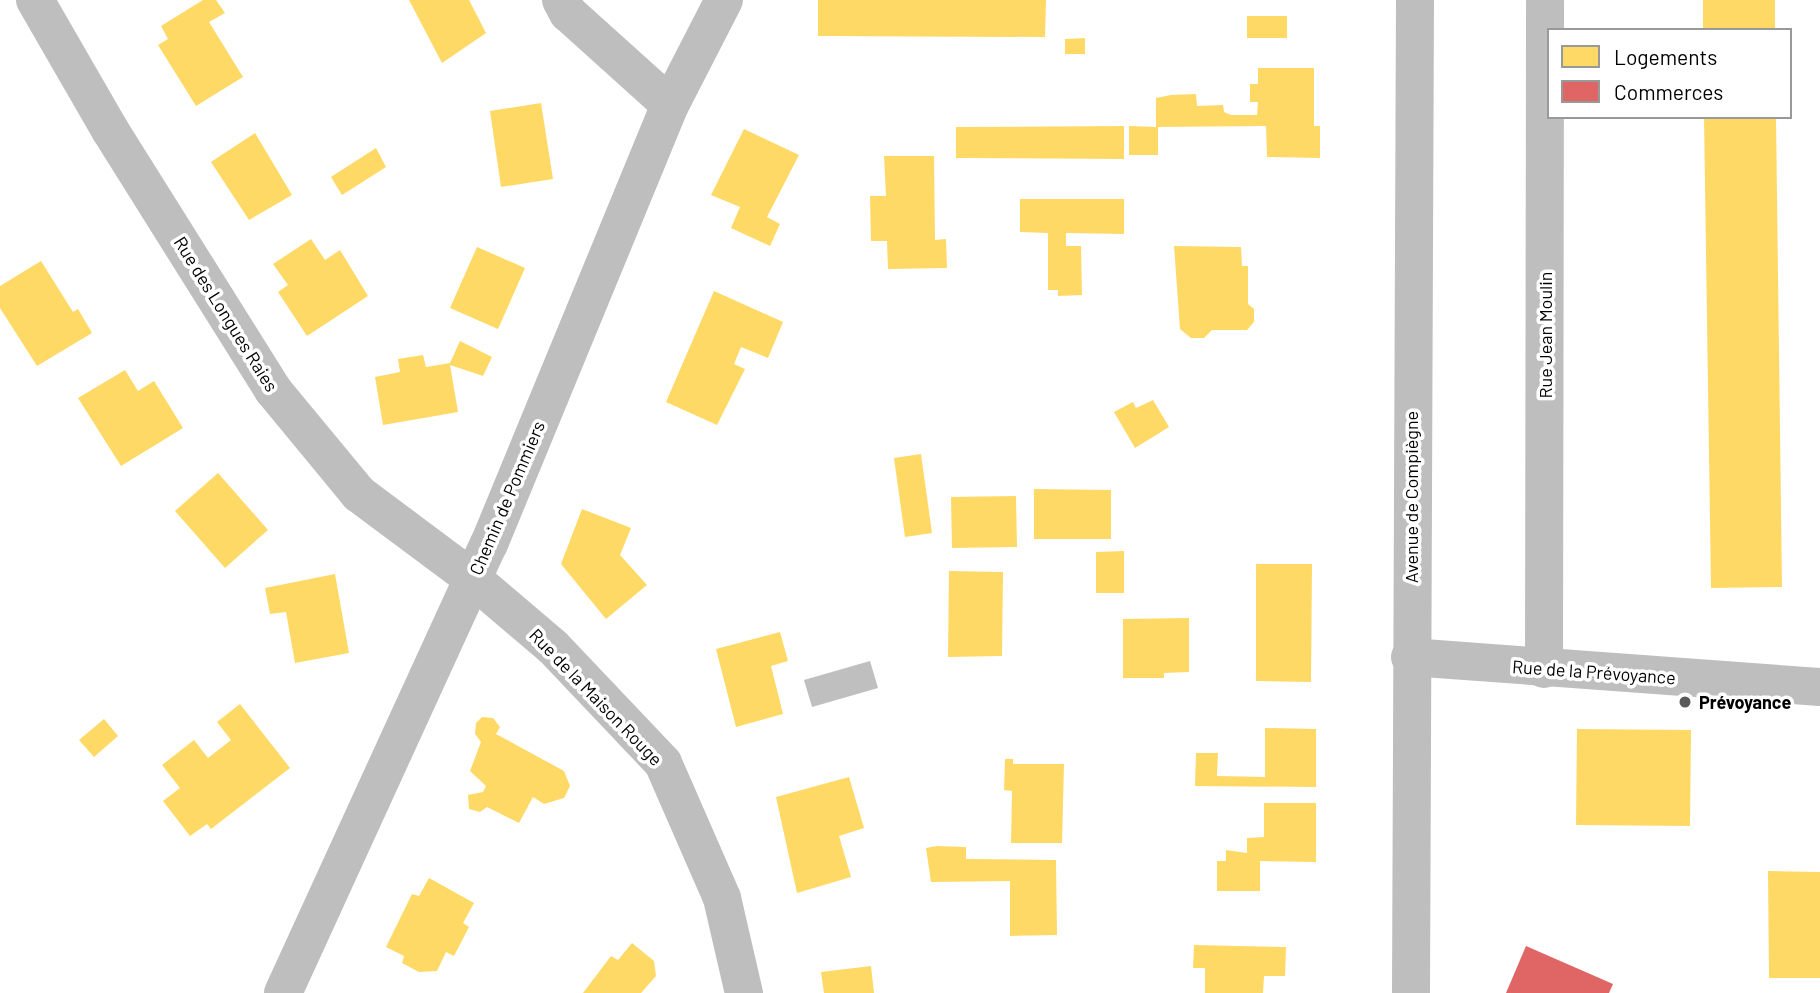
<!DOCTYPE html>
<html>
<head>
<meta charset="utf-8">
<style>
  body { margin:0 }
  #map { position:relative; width:1820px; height:993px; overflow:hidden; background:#fff; font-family:Barlow,sans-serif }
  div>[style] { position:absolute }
  .water>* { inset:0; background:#bfbfbf }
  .homes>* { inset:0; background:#ffd966 }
  .shops>* { inset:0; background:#e06666 }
  .minor>* { height:38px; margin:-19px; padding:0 19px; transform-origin:19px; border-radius:19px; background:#bebebe }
  .major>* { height:38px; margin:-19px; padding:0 19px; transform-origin:19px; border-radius:19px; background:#bebebe }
  .dots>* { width:19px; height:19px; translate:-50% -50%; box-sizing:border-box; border:4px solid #fff; border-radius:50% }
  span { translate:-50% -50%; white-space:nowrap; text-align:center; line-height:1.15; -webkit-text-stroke:7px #fff; paint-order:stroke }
  .street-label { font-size:18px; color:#000 }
  .poi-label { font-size:18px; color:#000; font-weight:700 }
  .left { translate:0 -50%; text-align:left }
  .legend { position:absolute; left:1547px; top:28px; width:245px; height:91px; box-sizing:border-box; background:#fff; border:2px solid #999; margin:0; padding:9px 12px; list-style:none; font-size:21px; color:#000 }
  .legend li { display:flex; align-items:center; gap:14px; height:35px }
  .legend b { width:35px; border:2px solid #999 }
</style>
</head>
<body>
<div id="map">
  <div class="water">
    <i style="clip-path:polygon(870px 661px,878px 688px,812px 707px,804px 680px)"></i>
  </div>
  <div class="homes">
    <i style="clip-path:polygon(203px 0,216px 0,225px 13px,209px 22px,243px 77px,196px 106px,158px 45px,168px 39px,161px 26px)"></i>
    <i style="clip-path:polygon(409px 0,469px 0,486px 33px,442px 63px)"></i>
    <i style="clip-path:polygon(818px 0,1046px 0,1045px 37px,818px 36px)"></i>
    <i style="clip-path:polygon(1703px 0,1775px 0,1775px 30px,1703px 30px)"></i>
    <i style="clip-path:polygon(1247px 16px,1287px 16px,1287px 38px,1247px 38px)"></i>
    <i style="clip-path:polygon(1085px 38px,1085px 54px,1065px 54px,1065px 39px)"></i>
    <i style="clip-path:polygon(1258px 68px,1314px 68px,1314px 126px,1320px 126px,1320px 158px,1267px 157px,1266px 126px,1156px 127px,1156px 98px,1171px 95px,1196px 94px,1197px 106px,1223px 105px,1224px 112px,1231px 115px,1257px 115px,1258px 102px,1250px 102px,1250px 84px,1258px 84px)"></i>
    <i style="clip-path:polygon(541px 103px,553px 179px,501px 187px,490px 111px)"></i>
    <i style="clip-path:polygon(1704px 117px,1776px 117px,1782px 587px,1711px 588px)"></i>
    <i style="clip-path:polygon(1124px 126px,1124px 159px,956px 158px,956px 127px)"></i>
    <i style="clip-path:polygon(1129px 126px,1158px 127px,1158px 155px,1129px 155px)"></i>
    <i style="clip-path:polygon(744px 129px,799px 155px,767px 217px,780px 224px,770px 246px,731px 228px,740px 207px,711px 195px)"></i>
    <i style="clip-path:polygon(255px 133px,292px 195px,249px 220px,211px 162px)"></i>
    <i style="clip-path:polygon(376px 148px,386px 167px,342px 195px,331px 177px)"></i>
    <i style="clip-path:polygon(884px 156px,934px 156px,935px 240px,946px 239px,947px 268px,888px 269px,887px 241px,871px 241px,870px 196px,886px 196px)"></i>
    <i style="clip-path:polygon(1020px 199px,1124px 199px,1124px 234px,1066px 233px,1066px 246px,1081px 246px,1082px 295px,1058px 296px,1058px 290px,1048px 290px,1048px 233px,1020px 232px)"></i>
    <i style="clip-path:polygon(311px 239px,325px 260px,340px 250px,368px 296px,307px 336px,278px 292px,288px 285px,273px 264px)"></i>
    <i style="clip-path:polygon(1174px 246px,1241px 247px,1242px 266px,1248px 266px,1248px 304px,1254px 309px,1254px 322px,1247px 330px,1212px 330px,1204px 338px,1191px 338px,1180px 329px)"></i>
    <i style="clip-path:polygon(477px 247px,525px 268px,498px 329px,450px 308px)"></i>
    <i style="clip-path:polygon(41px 261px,73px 312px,78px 309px,92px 333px,37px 366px,0 308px,0 286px)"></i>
    <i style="clip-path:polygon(714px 291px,783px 322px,768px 358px,741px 347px,734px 364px,745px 369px,717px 425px,666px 402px)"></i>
    <i style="clip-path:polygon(460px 341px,492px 357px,483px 376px,450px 365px,458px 412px,383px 425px,375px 377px,400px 372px,398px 359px,423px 355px,426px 367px,450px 363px)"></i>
    <i style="clip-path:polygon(125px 370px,138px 391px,154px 381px,183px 428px,121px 466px,78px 398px)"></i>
    <i style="clip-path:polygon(1153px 400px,1169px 427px,1135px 448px,1114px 412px,1133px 402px,1136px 408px)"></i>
    <i style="clip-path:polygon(921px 454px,932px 533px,905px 537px,894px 458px)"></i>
    <i style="clip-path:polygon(218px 473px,268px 530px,225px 568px,175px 511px)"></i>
    <i style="clip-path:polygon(1034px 489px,1111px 490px,1111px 539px,1034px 539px)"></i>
    <i style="clip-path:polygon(1016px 496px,1017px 547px,952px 548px,951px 497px)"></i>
    <i style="clip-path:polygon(582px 509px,631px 528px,620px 555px,647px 585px,606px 619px,561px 564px)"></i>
    <i style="clip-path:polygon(1124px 551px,1124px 593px,1096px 593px,1096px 552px)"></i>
    <i style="clip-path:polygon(1256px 564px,1312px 564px,1311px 682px,1256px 681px)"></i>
    <i style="clip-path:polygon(949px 571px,1003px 572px,1002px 656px,948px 657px)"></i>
    <i style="clip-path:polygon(335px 574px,349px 653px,295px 663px,286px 612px,270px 614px,265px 588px)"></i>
    <i style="clip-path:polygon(1189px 618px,1189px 672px,1164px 673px,1164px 678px,1123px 678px,1123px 619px)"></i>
    <i style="clip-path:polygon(780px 632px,788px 661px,771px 666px,783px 714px,736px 727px,716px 649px)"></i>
    <i style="clip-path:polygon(240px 704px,290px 768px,211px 829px,207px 824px,190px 836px,163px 801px,180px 788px,162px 765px,194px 740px,208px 758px,231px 740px,217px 722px)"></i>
    <i style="clip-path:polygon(482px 717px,493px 718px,500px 727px,496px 734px,564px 771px,570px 786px,564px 798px,544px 804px,533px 797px,519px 823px,487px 807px,480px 812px,469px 809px,468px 795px,483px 792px,486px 786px,470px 771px,481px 742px,475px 734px,476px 723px)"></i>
    <i style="clip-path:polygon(104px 719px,118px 736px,94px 757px,79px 740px)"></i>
    <i style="clip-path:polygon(1265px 728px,1316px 729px,1316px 787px,1195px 786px,1196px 753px,1218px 753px,1217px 776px,1265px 777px)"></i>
    <i style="clip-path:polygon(1577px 729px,1691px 730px,1690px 826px,1576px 825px)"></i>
    <i style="clip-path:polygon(1005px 759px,1013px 759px,1013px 764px,1064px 764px,1062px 843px,1011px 843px,1012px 791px,1004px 790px)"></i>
    <i style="clip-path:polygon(849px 777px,864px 828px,839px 836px,851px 877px,797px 893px,776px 797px)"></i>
    <i style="clip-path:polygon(1264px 803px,1316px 803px,1316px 862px,1260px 861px,1260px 891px,1217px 891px,1217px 861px,1226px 861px,1226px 850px,1247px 853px,1247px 838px,1264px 837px)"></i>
    <i style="clip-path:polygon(937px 846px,966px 847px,966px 859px,1056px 860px,1057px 935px,1010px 936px,1010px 881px,931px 882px,926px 848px)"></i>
    <i style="clip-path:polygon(1768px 871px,1820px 872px,1820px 978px,1769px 978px)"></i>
    <i style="clip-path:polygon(429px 878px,474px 903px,463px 923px,469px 927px,454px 956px,446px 952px,437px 971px,419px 972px,402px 963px,404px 956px,386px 947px,412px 894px,419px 896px)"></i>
    <i style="clip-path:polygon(632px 943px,654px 961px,656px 976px,641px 993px,583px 993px,611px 956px,618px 960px)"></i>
    <i style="clip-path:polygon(1194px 945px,1286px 947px,1285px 976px,1264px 976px,1263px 993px,1205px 993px,1205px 968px,1193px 968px)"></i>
    <i style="clip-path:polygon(871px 966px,874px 993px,824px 993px,821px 972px)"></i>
  </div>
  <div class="shops">
    <i style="clip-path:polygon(1526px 946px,1613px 984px,1609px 993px,1506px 993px)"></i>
  </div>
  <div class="minor">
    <i style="left:35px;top:0;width:150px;rotate:60deg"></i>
    <i style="left:110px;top:130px;width:307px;rotate:57.9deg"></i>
    <i style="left:273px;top:390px;width:135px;rotate:50.4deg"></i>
    <i style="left:359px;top:494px;width:142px;rotate:36.7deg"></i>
    <i style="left:473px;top:579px;width:105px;rotate:40.4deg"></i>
    <i style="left:553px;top:647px;width:160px;rotate:46.5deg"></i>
    <i style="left:663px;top:763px;width:147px;rotate:66.4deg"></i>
    <i style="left:722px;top:898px;width:98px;rotate:77deg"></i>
    <i style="left:561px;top:0;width:15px;rotate:62deg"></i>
    <i style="left:568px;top:13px;width:137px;rotate:42deg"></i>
    <i style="left:1410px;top:657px;width:411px;rotate:4.2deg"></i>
    <i style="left:1544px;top:669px;width:669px;rotate:-89.91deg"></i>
    <i style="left:283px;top:993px;width:494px;rotate:-65.4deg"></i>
    <i style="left:489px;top:544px;width:475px;rotate:-67.6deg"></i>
    <i style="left:670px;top:105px;width:118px;rotate:-62.8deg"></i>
  </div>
  <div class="major">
    <i style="left:1411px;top:993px;width:993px;rotate:-89.77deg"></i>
  </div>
  <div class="dots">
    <i style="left:1685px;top:702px;background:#595959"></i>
  </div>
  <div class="street-label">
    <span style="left:226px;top:314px;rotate:58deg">Rue des Longues Raies</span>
    <span style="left:1545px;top:335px;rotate:-90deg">Rue Jean Moulin</span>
    <span style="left:1411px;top:497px;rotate:-90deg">Avenue de Compiègne</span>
    <span style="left:507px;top:498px;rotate:-67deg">Chemin de Pommiers</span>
    <span style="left:1594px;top:672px;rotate:4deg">Rue de la Prévoyance</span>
    <span style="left:596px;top:697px;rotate:46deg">Rue de la Maison Rouge</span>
  </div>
  <div class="poi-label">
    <span class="left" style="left:1699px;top:702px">Prévoyance</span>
  </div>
  <ul class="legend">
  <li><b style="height:19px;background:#ffd966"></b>Logements</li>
  <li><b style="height:19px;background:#e06666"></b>Commerces</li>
  </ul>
</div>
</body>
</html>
